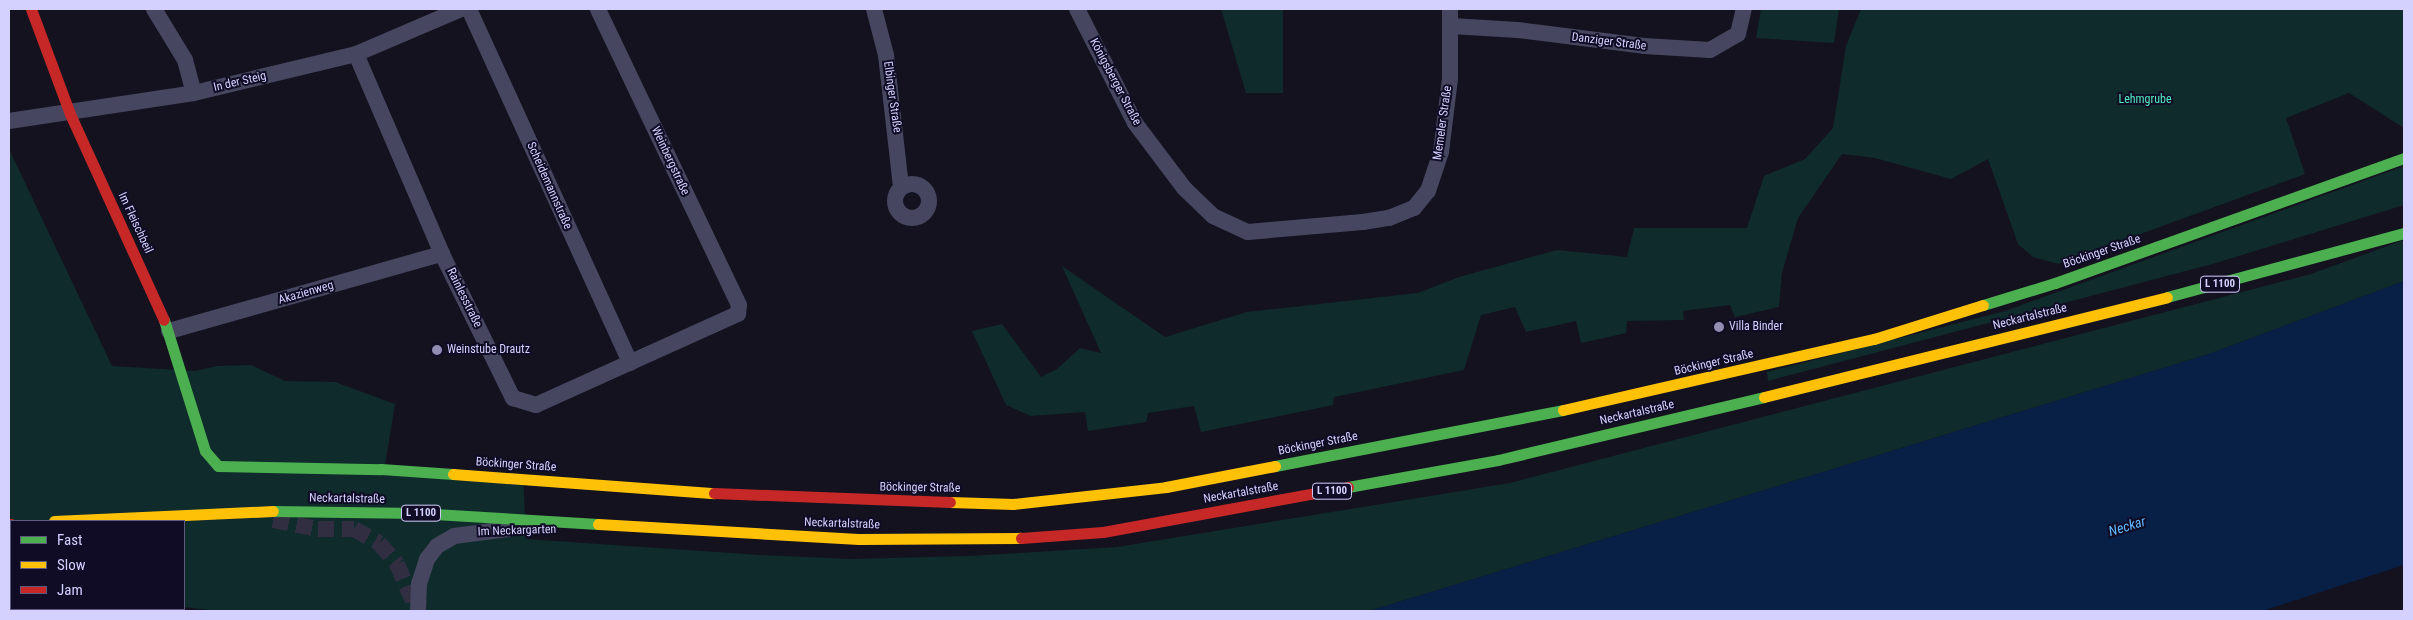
<!DOCTYPE html>
<html>
<head>
<meta charset="utf-8">
<style>
  body { margin:0 }
  #map { position:relative; width:2413px; height:620px; overflow:hidden; background:#14121f; font-family:"Roboto Condensed",sans-serif }
  div>[style] { position:absolute }
  .green>* { inset:0; background:#0f2b2b }
  .water>* { inset:0; background:#082045 }
  .street-tunnel>* { height:16px; margin-top:-8px; transform-origin:0; background:repeating-linear-gradient(90deg,#312e41 0 16px,transparent 0 24px) }
  .street>* { height:16px; margin:-8px; padding:0 8px; transform-origin:8px; border-radius:8px; background:#464660 }
  .street>.ring { margin:-8px; padding:0; box-sizing:content-box; background:none; border:16px solid #464660; border-radius:50% }
  .fast>* { height:11px; margin:-5.5px; padding:0 5.5px; transform-origin:5.5px; border-radius:5.5px; background:#4caf50 }
  .slow>* { height:11px; margin:-5.5px; padding:0 5.5px; transform-origin:5.5px; border-radius:5.5px; background:#ffc107 }
  .jam>* { height:11px; margin:-5.5px; padding:0 5.5px; transform-origin:5.5px; border-radius:5.5px; background:#c62828 }
  .dots>* { width:14px; height:14px; translate:-50% -50%; box-sizing:border-box; border:2px solid #100c25; border-radius:50% }
  span { translate:-50% -50%; white-space:nowrap; text-align:center; line-height:1.15; -webkit-text-stroke:4px #100c25; paint-order:stroke }
  .shield-label span { padding:1px 4px; background:#100c25; border:1px solid; border-radius:4px; -webkit-text-stroke-width:0 }
  .shield-label { font-size:11px; color:#d4d0ff; font-weight:700 }
  .street-label { font-size:12px; color:#d4d0ff }
  .park-label { font-size:12px; color:#50eac0 }
  .poi-label { font-size:12px; color:#d4d0ff }
  .left { translate:0 -50%; text-align:left }
  .water-label { font-size:14px; color:#5eb8ff; font-style:italic }
  .frame { position:absolute; inset:0; border:10px solid #d4d0ff; pointer-events:none }
  .legend { position:absolute; left:10px; top:520px; width:175px; height:90px; box-sizing:border-box; background:#100c25; border:1px solid #5e5a7c; margin:0; padding:6px 9px; list-style:none; font-size:15px; color:#d4d0ff }
  .legend li { display:flex; align-items:center; gap:10px; height:25px }
  .legend b { width:25px; border:1px solid #5e5a7c }
</style>
</head>
<body>
<div id="map">
  <div class="green">
    <i style="clip-path:polygon(1221px 9px,1283px 9px,1283px 93px,1246px 93px)"></i>
    <i style="clip-path:polygon(1761px 9px,1839px 9px,1834px 43px,1756px 38px)"></i>
    <i style="clip-path:polygon(1861px 9px,2404px 9px,2404px 128px,2349px 93px,2286px 118px,2305px 174px,2058px 264px,2033px 257px,2018px 244px,1988px 159px,1951px 179px,1875px 158px,1842px 154px,1798px 218px,1782px 273px,1779px 307px,1735px 317px,1730px 305px,1683px 311px,1684px 320px,1627px 321px,1626px 333px,1581px 343px,1576px 321px,1526px 332px,1515px 307px,1481px 315px,1464px 370px,1334px 397px,1333px 405px,1201px 432px,1194px 406px,1148px 413px,1146px 422px,1088px 431px,1085px 412px,1031px 416px,1006px 405px,972px 331px,1002px 324px,1041px 377px,1057px 369px,1080px 348px,1101px 353px,1062px 266px,1165px 337px,1247px 312px,1418px 293px,1459px 277px,1557px 250px,1627px 257px,1634px 228px,1747px 228px,1764px 176px,1805px 159px,1833px 128px,1846px 46px)"></i>
    <i style="clip-path:polygon(9px 149px,112px 366px,195px 371px,217px 366px,251px 365px,285px 381px,335px 382px,395px 404px,385px 465px,523px 474px,526px 539px,760px 555px,851px 559px,969px 556px,1117px 547px,1510px 483px,2311px 274px,2404px 240px,2404px 281px,2209px 354px,1369px 611px,217px 611px,184px 607px,184px 521px,11px 521px,9px 592px)"></i>
    <i style="clip-path:polygon(2404px 166px,2404px 205px,2216px 263px,1768px 381px,1767px 372px,2005px 311px)"></i>
  </div>
  <div class="water">
    <i style="clip-path:polygon(2404px 281px,2404px 565px,2262px 611px,1369px 611px,2209px 354px)"></i>
  </div>
  <div class="street-tunnel">
    <i style="left:273px;top:520px;width:46px;rotate:11.3deg"></i>
    <i style="left:318px;top:529px;width:36px"></i>
    <i style="left:354px;top:529px;width:29px;rotate:29deg"></i>
    <i style="left:379px;top:543px;width:28px;rotate:49deg"></i>
    <i style="left:397px;top:564px;width:50px;rotate:66.5deg"></i>
  </div>
  <div class="street">
    <i style="left:154px;top:9px;width:60px;rotate:58.7deg"></i>
    <i style="left:185px;top:60px;width:34px;rotate:75deg"></i>
    <i style="left:469px;top:9px;width:389px;rotate:65.5deg"></i>
    <i style="left:874px;top:9px;width:48px;rotate:75.4deg"></i>
    <i style="left:886px;top:55px;width:133px;rotate:83.5deg"></i>
    <i style="left:1077px;top:9px;width:128px;rotate:63deg"></i>
    <i style="left:1135px;top:123px;width:81px;rotate:53deg"></i>
    <i style="left:1184px;top:188px;width:40px;rotate:44deg"></i>
    <i style="left:1213px;top:216px;width:38px;rotate:25deg"></i>
    <i style="left:1248px;top:232px;width:115px;rotate:-5deg"></i>
    <i style="left:1363px;top:222px;width:26px;rotate:-9deg"></i>
    <i style="left:1389px;top:218px;width:27px;rotate:-22deg"></i>
    <i style="left:1414px;top:208px;width:22px;rotate:-51deg"></i>
    <i style="left:1428px;top:191px;width:41px;rotate:-71.6deg"></i>
    <i style="left:1441px;top:152px;width:74px;rotate:-83deg"></i>
    <i style="left:1450px;top:79px;width:70px;rotate:-90deg"></i>
    <i style="left:1451px;top:26px;width:67px;rotate:3.4deg"></i>
    <i style="left:1518px;top:30px;width:127px;rotate:7.2deg"></i>
    <i style="left:1644px;top:46px;width:66px;rotate:3.5deg"></i>
    <i style="left:1710px;top:50px;width:32px;rotate:-30deg"></i>
    <i style="left:1738px;top:34px;width:26px;rotate:-77deg"></i>
    <i style="left:356px;top:54px;width:218px;rotate:66.7deg"></i>
    <i style="left:442px;top:254px;width:161px;rotate:63.8deg"></i>
    <i style="left:513px;top:398px;width:24px;rotate:17deg"></i>
    <i style="left:536px;top:405px;width:222px;rotate:-24.3deg"></i>
    <i style="left:738px;top:314px;width:9px;rotate:-84deg"></i>
    <i style="left:739px;top:305px;width:328px;rotate:-115.5deg"></i>
    <i style="left:9px;top:121px;width:187px;rotate:-8.6deg"></i>
    <i style="left:194px;top:93px;width:167px;rotate:-13.5deg"></i>
    <i style="left:356px;top:54px;width:114px;rotate:-23.2deg"></i>
    <i class="ring" style="left:895px;top:184px;width:18px;height:18px"></i>
    <i style="left:169px;top:331px;width:284px;rotate:-15.8deg"></i>
    <i style="left:418px;top:611px;width:27px;rotate:-88deg"></i>
    <i style="left:419px;top:584px;width:26px;rotate:-72deg"></i>
    <i style="left:427px;top:559px;width:16px;rotate:-52deg"></i>
    <i style="left:437px;top:546px;width:20px;rotate:-30deg"></i>
    <i style="left:454px;top:536px;width:55px;rotate:-7.3deg"></i>
  </div>
  <div class="fast">
    <i style="left:2167px;top:297px;width:245px;rotate:-15.1deg"></i>
    <i style="left:1983px;top:305px;width:75px;rotate:-17deg"></i>
    <i style="left:2055px;top:283px;width:371px;rotate:-19.7deg"></i>
    <i style="left:164px;top:320px;width:137px;rotate:72.6deg"></i>
    <i style="left:205px;top:451px;width:20px;rotate:49deg"></i>
    <i style="left:218px;top:466px;width:163px;rotate:1.1deg"></i>
    <i style="left:381px;top:469px;width:72px;rotate:4deg"></i>
    <i style="left:1275px;top:466px;width:293px;rotate:-11deg"></i>
    <i style="left:1348px;top:487px;width:152px;rotate:-10.2deg"></i>
    <i style="left:1498px;top:460px;width:273px;rotate:-13.3deg"></i>
    <i style="left:273px;top:511px;width:145px;rotate:0.8deg"></i>
    <i style="left:418px;top:513px;width:180px;rotate:3.5deg"></i>
  </div>
  <div class="slow">
    <i style="left:1764px;top:397px;width:415px;rotate:-13.9deg"></i>
    <i style="left:1563px;top:410px;width:319px;rotate:-12.9deg"></i>
    <i style="left:1874px;top:339px;width:114px;rotate:-17.3deg"></i>
    <i style="left:453px;top:474px;width:262px;rotate:4.2deg"></i>
    <i style="left:950px;top:502px;width:63px;rotate:1.8deg"></i>
    <i style="left:1013px;top:504px;width:154px;rotate:-6.3deg"></i>
    <i style="left:1166px;top:487px;width:111px;rotate:-10.9deg"></i>
    <i style="left:54px;top:521px;width:219px;rotate:-2.6deg"></i>
    <i style="left:598px;top:524px;width:261px;rotate:3.3deg"></i>
    <i style="left:859px;top:539px;width:162px;rotate:-0.4deg"></i>
  </div>
  <div class="jam">
    <i style="left:31px;top:9px;width:112px;rotate:69.6deg"></i>
    <i style="left:70px;top:114px;width:226px;rotate:65.5deg"></i>
    <i style="left:714px;top:493px;width:236px;rotate:2.2deg"></i>
    <i style="left:9px;top:524px;width:2px"></i>
    <i style="left:1021px;top:538px;width:82px;rotate:-4.2deg"></i>
    <i style="left:1103px;top:532px;width:249px;rotate:-10.4deg"></i>
  </div>
  <div class="dots">
    <i style="left:1719px;top:327px;background:#918eb1"></i>
    <i style="left:437px;top:350px;background:#918eb1"></i>
  </div>
  <div class="shield-label">
    <span style="left:2220px;top:284px">L 1100</span>
    <span style="left:1332px;top:491px">L 1100</span>
    <span style="left:421px;top:513px">L 1100</span>
  </div>
  <div class="street-label">
    <span style="left:1609px;top:42px;rotate:7deg">Danziger Straße</span>
    <span style="left:240px;top:82px;rotate:-13deg">In der Steig</span>
    <span style="left:1115px;top:82px;rotate:62deg">Königsberger Straße</span>
    <span style="left:892px;top:97px;rotate:82deg">Elbinger Straße</span>
    <span style="left:1443px;top:123px;rotate:-82deg">Memeler Straße</span>
    <span style="left:670px;top:161px;rotate:65deg">Weinbergstraße</span>
    <span style="left:549px;top:186px;rotate:66deg">Scheidemannstraße</span>
    <span style="left:135px;top:223px;rotate:65deg">Im Fleischbeil</span>
    <span style="left:2102px;top:252px;rotate:-19deg">Böckinger Straße</span>
    <span style="left:306px;top:293px;rotate:-16deg">Akazienweg</span>
    <span style="left:464px;top:298px;rotate:64deg">Rainlesstraße</span>
    <span style="left:2030px;top:317px;rotate:-14deg">Neckartalstraße</span>
    <span style="left:1714px;top:363px;rotate:-13deg">Böckinger Straße</span>
    <span style="left:1637px;top:413px;rotate:-13deg">Neckartalstraße</span>
    <span style="left:1318px;top:444px;rotate:-11deg">Böckinger Straße</span>
    <span style="left:516px;top:465px;rotate:4deg">Böckinger Straße</span>
    <span style="left:920px;top:488px;rotate:1deg">Böckinger Straße</span>
    <span style="left:1241px;top:493px;rotate:-10deg">Neckartalstraße</span>
    <span style="left:347px;top:499px;rotate:1deg">Neckartalstraße</span>
    <span style="left:842px;top:524px;rotate:2deg">Neckartalstraße</span>
    <span style="left:517px;top:531px;rotate:-2deg">Im Neckargarten</span>
  </div>
  <div class="park-label">
    <span style="left:2145px;top:100px">Lehmgrube</span>
  </div>
  <div class="poi-label">
    <span class="left" style="left:1729px;top:327px">Villa Binder</span>
    <span class="left" style="left:447px;top:350px">Weinstube Drautz</span>
  </div>
  <div class="water-label">
    <span style="left:2127px;top:526px;rotate:-17deg">Neckar</span>
  </div>
  <div class="frame"></div>
  <ul class="legend">
  <li><b style="height:6px;background:#4caf50"></b>Fast</li>
  <li><b style="height:6px;background:#ffc107"></b>Slow</li>
  <li><b style="height:6px;background:#c62828"></b>Jam</li>
  </ul>
</div>
</body>
</html>
